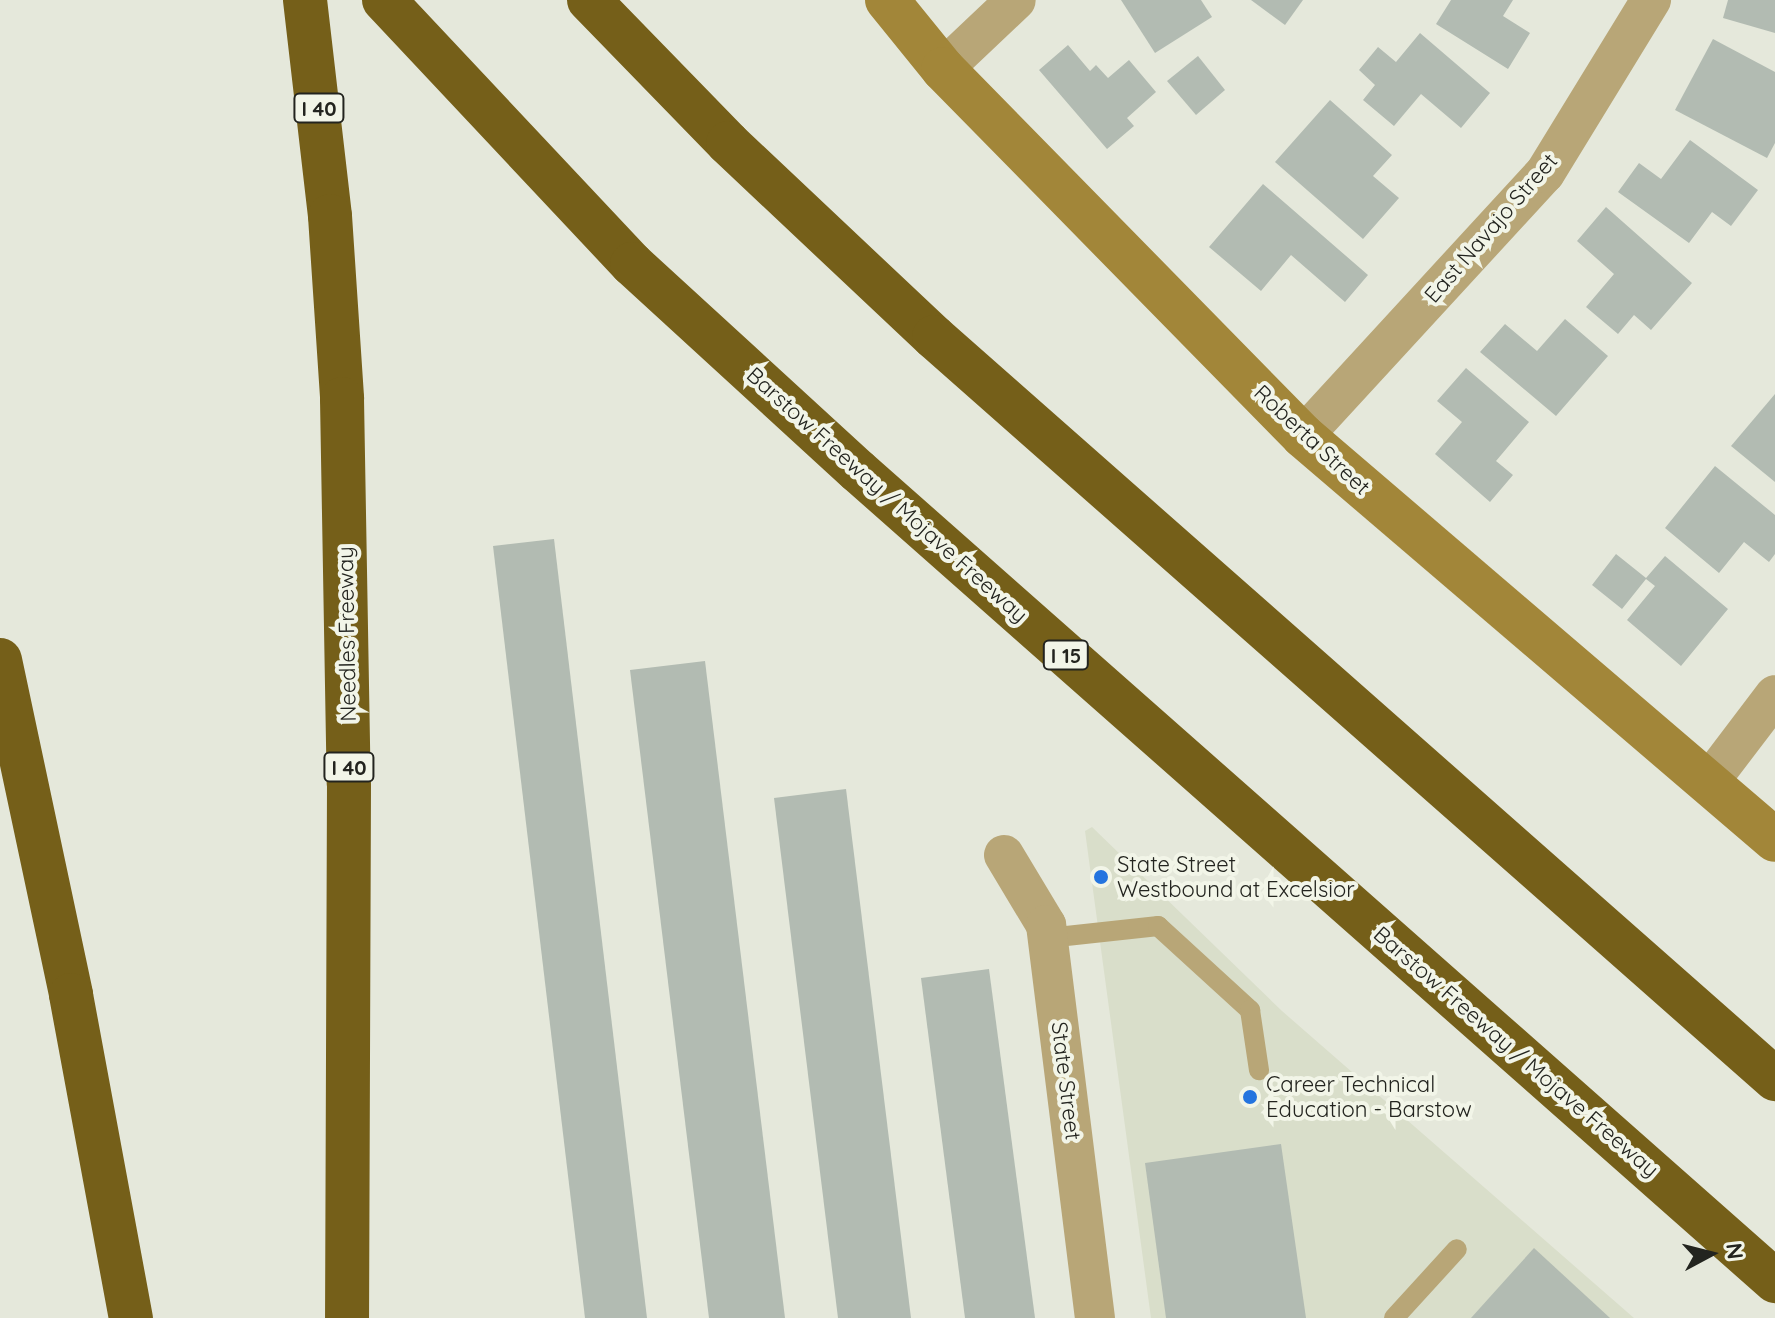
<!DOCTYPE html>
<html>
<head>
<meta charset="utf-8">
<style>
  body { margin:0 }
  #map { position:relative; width:1775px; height:1318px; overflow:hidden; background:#e5e8db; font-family:Quicksand,sans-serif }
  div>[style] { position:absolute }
  .built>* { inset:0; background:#d9deca }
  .building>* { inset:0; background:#b2bbb2 }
  .lane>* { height:20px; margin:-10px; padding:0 10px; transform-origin:10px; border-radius:10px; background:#b8a677 }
  .street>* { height:40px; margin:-20px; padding:0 20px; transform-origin:20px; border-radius:20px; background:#b8a677 }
  .secondary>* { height:44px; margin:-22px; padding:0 22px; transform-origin:22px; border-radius:22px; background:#a28639 }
  .highway>* { height:44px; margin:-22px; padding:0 22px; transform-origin:22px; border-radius:22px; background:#755f19 }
  .dots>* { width:22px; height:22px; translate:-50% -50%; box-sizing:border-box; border:4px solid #f2f5e8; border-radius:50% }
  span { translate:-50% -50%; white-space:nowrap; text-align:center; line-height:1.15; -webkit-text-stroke:8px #f2f5e8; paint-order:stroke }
  .shield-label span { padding:2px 6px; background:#f2f5e8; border:2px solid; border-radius:6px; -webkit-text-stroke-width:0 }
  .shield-label { font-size:20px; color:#23241f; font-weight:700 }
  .street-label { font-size:22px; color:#23241f }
  .poi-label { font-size:22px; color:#23241f }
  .left { translate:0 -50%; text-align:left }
  .north { position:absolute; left:1671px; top:1214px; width:80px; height:80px; -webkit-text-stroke:6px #f2f5e8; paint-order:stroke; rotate:83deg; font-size:22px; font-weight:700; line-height:32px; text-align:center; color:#23241f }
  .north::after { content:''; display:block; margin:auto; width:28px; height:36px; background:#23241f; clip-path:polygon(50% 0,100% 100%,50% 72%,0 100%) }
</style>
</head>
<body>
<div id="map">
  <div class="built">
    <i style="clip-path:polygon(1092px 827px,1282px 1011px,1634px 1318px,1151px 1318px,1085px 831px)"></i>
  </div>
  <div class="building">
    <i style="clip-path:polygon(1121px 0,1201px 0,1212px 17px,1155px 53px)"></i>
    <i style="clip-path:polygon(1251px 0,1303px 0,1285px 25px)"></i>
    <i style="clip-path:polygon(1451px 0,1513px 0,1503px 16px,1530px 33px,1508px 69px,1436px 24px)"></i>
    <i style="clip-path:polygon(1728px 0,1775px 0,1775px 33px,1723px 18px)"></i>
    <i style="clip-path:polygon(1420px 33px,1490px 93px,1461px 128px,1421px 94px,1394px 126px,1363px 100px,1375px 85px,1359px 70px,1378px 47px,1396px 62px)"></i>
    <i style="clip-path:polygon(1713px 39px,1775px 72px,1775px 143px,1767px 158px,1675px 110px)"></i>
    <i style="clip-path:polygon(1068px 45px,1090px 71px,1096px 65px,1108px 78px,1129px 60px,1156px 92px,1127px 118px,1134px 126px,1107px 149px,1039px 70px)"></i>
    <i style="clip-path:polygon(1198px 56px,1225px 90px,1196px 115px,1167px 81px)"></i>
    <i style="clip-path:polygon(1330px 100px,1392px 155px,1373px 176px,1399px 198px,1363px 239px,1275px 162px)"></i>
    <i style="clip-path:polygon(1690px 140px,1758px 190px,1731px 226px,1712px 212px,1689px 243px,1618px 192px,1639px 163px,1661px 179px)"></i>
    <i style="clip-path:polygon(1263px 184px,1368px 275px,1345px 302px,1291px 255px,1261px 291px,1209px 247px)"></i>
    <i style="clip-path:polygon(1606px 207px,1692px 283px,1651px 330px,1634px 315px,1618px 334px,1586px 307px,1614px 274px,1577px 241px)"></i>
    <i style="clip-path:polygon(1565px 319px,1608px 356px,1556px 416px,1480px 352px,1505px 324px,1537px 351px)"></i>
    <i style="clip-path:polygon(1466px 368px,1529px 422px,1496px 461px,1513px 475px,1490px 502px,1435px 454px,1462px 422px,1437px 401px)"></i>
    <i style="clip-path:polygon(1775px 394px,1775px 482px,1731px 446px)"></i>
    <i style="clip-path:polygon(1715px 466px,1775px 515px,1775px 554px,1769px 562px,1744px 542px,1719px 573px,1665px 528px)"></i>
    <i style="clip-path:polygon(554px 539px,647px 1318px,585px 1318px,493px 546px)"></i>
    <i style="clip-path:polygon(1616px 554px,1646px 578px,1665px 556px,1728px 609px,1681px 666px,1627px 620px,1655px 586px,1646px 579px,1622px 609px,1592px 585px)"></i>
    <i style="clip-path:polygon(705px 661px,785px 1318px,709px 1318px,630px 670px)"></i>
    <i style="clip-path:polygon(846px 789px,911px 1318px,838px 1318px,774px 798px)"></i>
    <i style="clip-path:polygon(989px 969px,1035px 1318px,965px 1318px,921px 978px)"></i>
    <i style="clip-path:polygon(1281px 1144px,1306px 1318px,1166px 1318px,1145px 1163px)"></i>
    <i style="clip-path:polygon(1534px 1248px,1610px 1318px,1471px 1318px)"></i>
  </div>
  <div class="lane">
    <i style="left:1048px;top:938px;width:111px;rotate:-6.2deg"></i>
    <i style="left:1158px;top:926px;width:125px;rotate:42.4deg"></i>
    <i style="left:1250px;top:1010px;width:61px;rotate:81.5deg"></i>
    <i style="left:1394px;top:1318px;width:93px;rotate:-47.6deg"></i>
  </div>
  <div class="street">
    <i style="left:943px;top:69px;width:100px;rotate:-43.4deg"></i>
    <i style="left:1303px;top:436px;width:357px;rotate:-47.4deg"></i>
    <i style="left:1545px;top:173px;width:203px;rotate:-58.5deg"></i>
    <i style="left:1709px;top:782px;width:109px;rotate:-52.8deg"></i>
    <i style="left:1004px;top:855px;width:82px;rotate:59deg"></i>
    <i style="left:1046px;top:925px;width:396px;rotate:82.9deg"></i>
  </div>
  <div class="secondary">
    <i style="left:887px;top:0;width:89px;rotate:50.9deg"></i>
    <i style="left:943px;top:69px;width:514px;rotate:45.55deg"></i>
    <i style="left:1303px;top:436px;width:621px;rotate:40.56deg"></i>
  </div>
  <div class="highway">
    <i style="left:305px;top:0;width:217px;rotate:83.4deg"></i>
    <i style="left:330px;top:216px;width:183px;rotate:86.2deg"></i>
    <i style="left:342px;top:399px;width:385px;rotate:89deg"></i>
    <i style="left:349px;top:784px;width:534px;rotate:90.21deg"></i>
    <i style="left:384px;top:0;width:362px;rotate:46.8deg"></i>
    <i style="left:632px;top:264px;width:306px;rotate:42.5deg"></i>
    <i style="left:858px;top:471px;width:1224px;rotate:41.45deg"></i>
    <i style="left:589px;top:0;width:199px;rotate:45.8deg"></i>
    <i style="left:728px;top:143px;width:283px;rotate:43.3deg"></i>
    <i style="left:934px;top:337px;width:1122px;rotate:41.42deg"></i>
    <i style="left:0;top:660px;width:342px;rotate:78deg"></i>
    <i style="left:71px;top:995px;width:329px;rotate:79.5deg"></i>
  </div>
  <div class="dots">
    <i style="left:1101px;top:877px;background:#2474df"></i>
    <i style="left:1250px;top:1097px;background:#2474df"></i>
  </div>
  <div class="shield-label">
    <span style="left:319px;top:108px">I 40</span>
    <span style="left:1066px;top:655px">I 15</span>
    <span style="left:349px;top:767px">I 40</span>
  </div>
  <div class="street-label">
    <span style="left:1491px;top:228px;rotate:-49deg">East Navajo Street</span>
    <span style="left:1312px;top:440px;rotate:43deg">Roberta Street</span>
    <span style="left:887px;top:495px;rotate:42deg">Barstow Freeway / Mojave Freeway</span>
    <span style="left:347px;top:634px;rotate:-91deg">Needles Freeway</span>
    <span style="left:1516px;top:1052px;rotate:41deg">Barstow Freeway / Mojave Freeway</span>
    <span style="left:1066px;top:1081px;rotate:83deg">State Street</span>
  </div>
  <div class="poi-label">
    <span class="left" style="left:1117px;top:877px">State Street<br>Westbound at Excelsior</span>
    <span class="left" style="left:1266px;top:1097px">Career Technical<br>Education - Barstow</span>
  </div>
  <div class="north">N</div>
</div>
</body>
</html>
